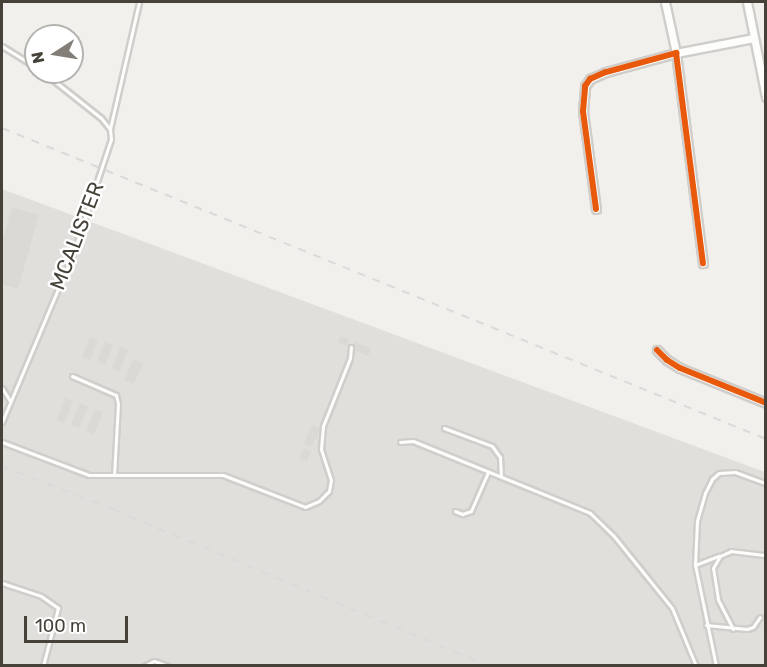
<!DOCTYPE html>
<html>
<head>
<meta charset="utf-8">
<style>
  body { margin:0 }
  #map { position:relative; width:767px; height:667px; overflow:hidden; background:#f2f0ec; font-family:Rubik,sans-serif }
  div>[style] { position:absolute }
  .industrial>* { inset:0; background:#e1dfdb }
  .building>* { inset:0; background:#dbd9d5 }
  .roads { filter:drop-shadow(2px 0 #d0ceca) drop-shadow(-2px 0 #d0ceca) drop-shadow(0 2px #d0ceca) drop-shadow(0 -2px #d0ceca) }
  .service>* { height:3px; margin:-1.5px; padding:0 1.5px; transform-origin:1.5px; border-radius:1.5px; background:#fdfdfc }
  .minor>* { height:7px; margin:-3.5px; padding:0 3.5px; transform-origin:3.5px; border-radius:3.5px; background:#fdfdfc }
  .rail>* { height:2px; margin-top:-1px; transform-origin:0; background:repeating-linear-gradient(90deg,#dadad9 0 8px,transparent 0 16px) }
  .cycleway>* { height:6px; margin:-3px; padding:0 3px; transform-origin:3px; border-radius:3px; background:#e8590c }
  span { translate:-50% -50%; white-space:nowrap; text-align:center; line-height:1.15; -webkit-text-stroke:5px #fff; paint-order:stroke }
  .street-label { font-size:21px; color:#474239 }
  .frame { position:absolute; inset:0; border:3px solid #474239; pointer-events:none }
  .north { position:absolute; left:24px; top:24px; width:60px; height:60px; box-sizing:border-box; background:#fff; border:2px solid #b5b3b0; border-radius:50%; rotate:258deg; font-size:16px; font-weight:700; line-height:24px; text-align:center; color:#474239 }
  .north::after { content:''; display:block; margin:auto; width:21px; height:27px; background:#837f78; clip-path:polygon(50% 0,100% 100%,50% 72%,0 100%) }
  .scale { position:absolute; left:24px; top:616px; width:104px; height:27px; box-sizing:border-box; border:3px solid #474239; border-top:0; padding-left:8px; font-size:18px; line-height:21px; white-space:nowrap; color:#474239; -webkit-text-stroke:4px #fff; paint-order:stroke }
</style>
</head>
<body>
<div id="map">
  <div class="industrial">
    <i style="clip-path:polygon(2px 189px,765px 472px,765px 665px,2px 665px)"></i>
  </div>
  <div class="building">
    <i style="clip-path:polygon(12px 207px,39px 215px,18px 289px,2px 284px,2px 242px)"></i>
    <i style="clip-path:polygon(341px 336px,349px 340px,347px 346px,338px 342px)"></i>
    <i style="clip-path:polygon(90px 337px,98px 340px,90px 360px,82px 357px)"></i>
    <i style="clip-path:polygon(105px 342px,113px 345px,105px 365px,97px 362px)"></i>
    <i style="clip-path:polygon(355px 342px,371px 348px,368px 356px,353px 350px)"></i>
    <i style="clip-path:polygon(120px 347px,128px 350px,120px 371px,112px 368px)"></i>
    <i style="clip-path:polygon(133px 359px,143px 363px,134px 384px,124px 380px)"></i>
    <i style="clip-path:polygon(65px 398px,73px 401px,64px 423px,57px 420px)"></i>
    <i style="clip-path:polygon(80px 403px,88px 407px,79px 428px,71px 425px)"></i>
    <i style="clip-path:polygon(95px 409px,103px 412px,94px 434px,86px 431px)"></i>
    <i style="clip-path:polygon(312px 425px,319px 428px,317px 440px,315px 439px,311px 447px,304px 444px)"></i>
    <i style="clip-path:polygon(304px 448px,311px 451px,307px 462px,300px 458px)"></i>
  </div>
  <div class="roads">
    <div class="service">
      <i style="left:2px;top:46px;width:40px;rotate:32deg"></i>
      <i style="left:110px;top:129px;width:130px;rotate:-77.1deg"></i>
      <i style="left:72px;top:376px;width:48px;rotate:23.4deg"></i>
      <i style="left:116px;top:395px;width:9px;rotate:77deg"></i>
      <i style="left:118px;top:404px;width:71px;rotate:93.2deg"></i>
      <i style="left:2px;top:388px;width:15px;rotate:58deg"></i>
      <i style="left:2px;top:422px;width:189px;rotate:-67.2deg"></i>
      <i style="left:75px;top:248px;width:115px;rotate:-71.7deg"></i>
      <i style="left:111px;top:139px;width:10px;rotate:-96deg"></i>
      <i style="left:110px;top:129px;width:14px;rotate:-129deg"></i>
      <i style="left:101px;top:118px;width:74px;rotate:-141.6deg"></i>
      <i style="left:444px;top:428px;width:51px;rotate:20.6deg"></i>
      <i style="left:492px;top:446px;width:14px;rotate:54deg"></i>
      <i style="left:500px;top:457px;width:20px;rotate:87deg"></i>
      <i style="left:2px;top:442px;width:93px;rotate:20.8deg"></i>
      <i style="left:89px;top:475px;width:134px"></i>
      <i style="left:223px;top:475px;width:88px;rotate:21.3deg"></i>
      <i style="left:305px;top:507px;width:15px;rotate:-23deg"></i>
      <i style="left:319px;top:501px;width:14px;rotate:-45deg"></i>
      <i style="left:329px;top:491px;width:11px;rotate:-80deg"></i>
      <i style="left:331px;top:480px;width:33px;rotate:-108deg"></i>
      <i style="left:321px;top:449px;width:23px;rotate:-85deg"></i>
      <i style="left:323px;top:426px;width:73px;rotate:-68.3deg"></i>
      <i style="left:350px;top:358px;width:11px;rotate:-85deg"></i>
      <i style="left:400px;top:442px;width:13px;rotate:-4deg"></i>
      <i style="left:413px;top:441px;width:191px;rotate:22.1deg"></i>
      <i style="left:590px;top:513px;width:32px;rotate:44deg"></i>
      <i style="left:613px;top:535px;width:94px;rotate:51.1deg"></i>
      <i style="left:672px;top:608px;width:63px;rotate:67.5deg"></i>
      <i style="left:455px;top:511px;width:8px;rotate:23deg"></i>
      <i style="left:462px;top:514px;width:9px;rotate:-18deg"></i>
      <i style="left:471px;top:511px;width:43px;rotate:-66.4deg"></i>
      <i style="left:695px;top:565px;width:26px;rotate:-21deg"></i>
      <i style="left:2px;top:583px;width:41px;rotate:18.4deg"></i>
      <i style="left:41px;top:596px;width:21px;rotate:35deg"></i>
      <i style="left:58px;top:608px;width:60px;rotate:104.5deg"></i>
      <i style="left:706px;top:625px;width:41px;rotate:5.6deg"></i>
      <i style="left:747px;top:629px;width:6px;rotate:-18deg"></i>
      <i style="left:753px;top:627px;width:12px;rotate:-55deg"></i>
      <i style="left:733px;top:629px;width:34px;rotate:-117deg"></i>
      <i style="left:718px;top:599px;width:31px;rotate:-99deg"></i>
      <i style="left:713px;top:568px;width:14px;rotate:-60deg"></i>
      <i style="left:720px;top:556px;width:12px;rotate:-24deg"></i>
      <i style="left:731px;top:551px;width:35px;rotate:7deg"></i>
      <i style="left:144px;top:666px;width:11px;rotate:-27deg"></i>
      <i style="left:154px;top:661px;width:15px;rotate:20deg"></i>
      <i style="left:716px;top:666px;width:103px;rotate:-101.7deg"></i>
      <i style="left:695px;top:565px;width:44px;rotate:-87.4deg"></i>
      <i style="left:697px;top:521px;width:29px;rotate:-74deg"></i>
      <i style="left:705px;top:493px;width:16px;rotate:-63deg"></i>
      <i style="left:712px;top:479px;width:9px;rotate:-41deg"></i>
      <i style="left:719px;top:473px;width:16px;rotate:-4deg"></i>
      <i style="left:735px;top:472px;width:33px;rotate:20deg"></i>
    </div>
    <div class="minor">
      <i style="left:665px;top:2px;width:52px;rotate:77.8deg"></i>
      <i style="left:676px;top:53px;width:79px;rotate:-10.9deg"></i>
      <i style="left:747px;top:2px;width:97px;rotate:78.7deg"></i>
      <i style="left:596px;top:209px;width:99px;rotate:-97.6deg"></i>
      <i style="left:583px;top:111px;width:25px;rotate:-85deg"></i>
      <i style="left:585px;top:86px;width:9px;rotate:-54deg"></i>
      <i style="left:590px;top:79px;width:17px;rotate:-24deg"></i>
      <i style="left:606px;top:72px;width:73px;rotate:-15.2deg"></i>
      <i style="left:676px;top:53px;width:212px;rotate:82.7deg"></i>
      <i style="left:657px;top:350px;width:14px;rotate:45deg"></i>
      <i style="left:667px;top:360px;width:15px;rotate:32deg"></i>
      <i style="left:680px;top:368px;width:93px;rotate:22.1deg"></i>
    </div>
  </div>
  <div class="rail">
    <i style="left:2px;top:128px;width:825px;rotate:22.15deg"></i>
    <i style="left:2px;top:466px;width:120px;rotate:21.4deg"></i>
    <i style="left:114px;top:510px;width:405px;rotate:22.6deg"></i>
  </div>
  <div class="cycleway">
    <i style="left:596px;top:209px;width:99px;rotate:-97.6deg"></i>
    <i style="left:583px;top:111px;width:25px;rotate:-85deg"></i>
    <i style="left:585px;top:86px;width:9px;rotate:-54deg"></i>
    <i style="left:590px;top:79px;width:17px;rotate:-24deg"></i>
    <i style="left:606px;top:72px;width:73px;rotate:-15.2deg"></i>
    <i style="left:676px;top:53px;width:212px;rotate:82.7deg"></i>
    <i style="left:657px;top:350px;width:14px;rotate:45deg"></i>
    <i style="left:667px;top:360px;width:15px;rotate:32deg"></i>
    <i style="left:680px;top:368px;width:93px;rotate:22.1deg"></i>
  </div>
  <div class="street-label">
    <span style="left:77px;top:236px;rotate:-69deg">MCALISTER</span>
  </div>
  <div class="frame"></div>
  <div class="north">N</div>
  <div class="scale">100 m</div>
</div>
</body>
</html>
